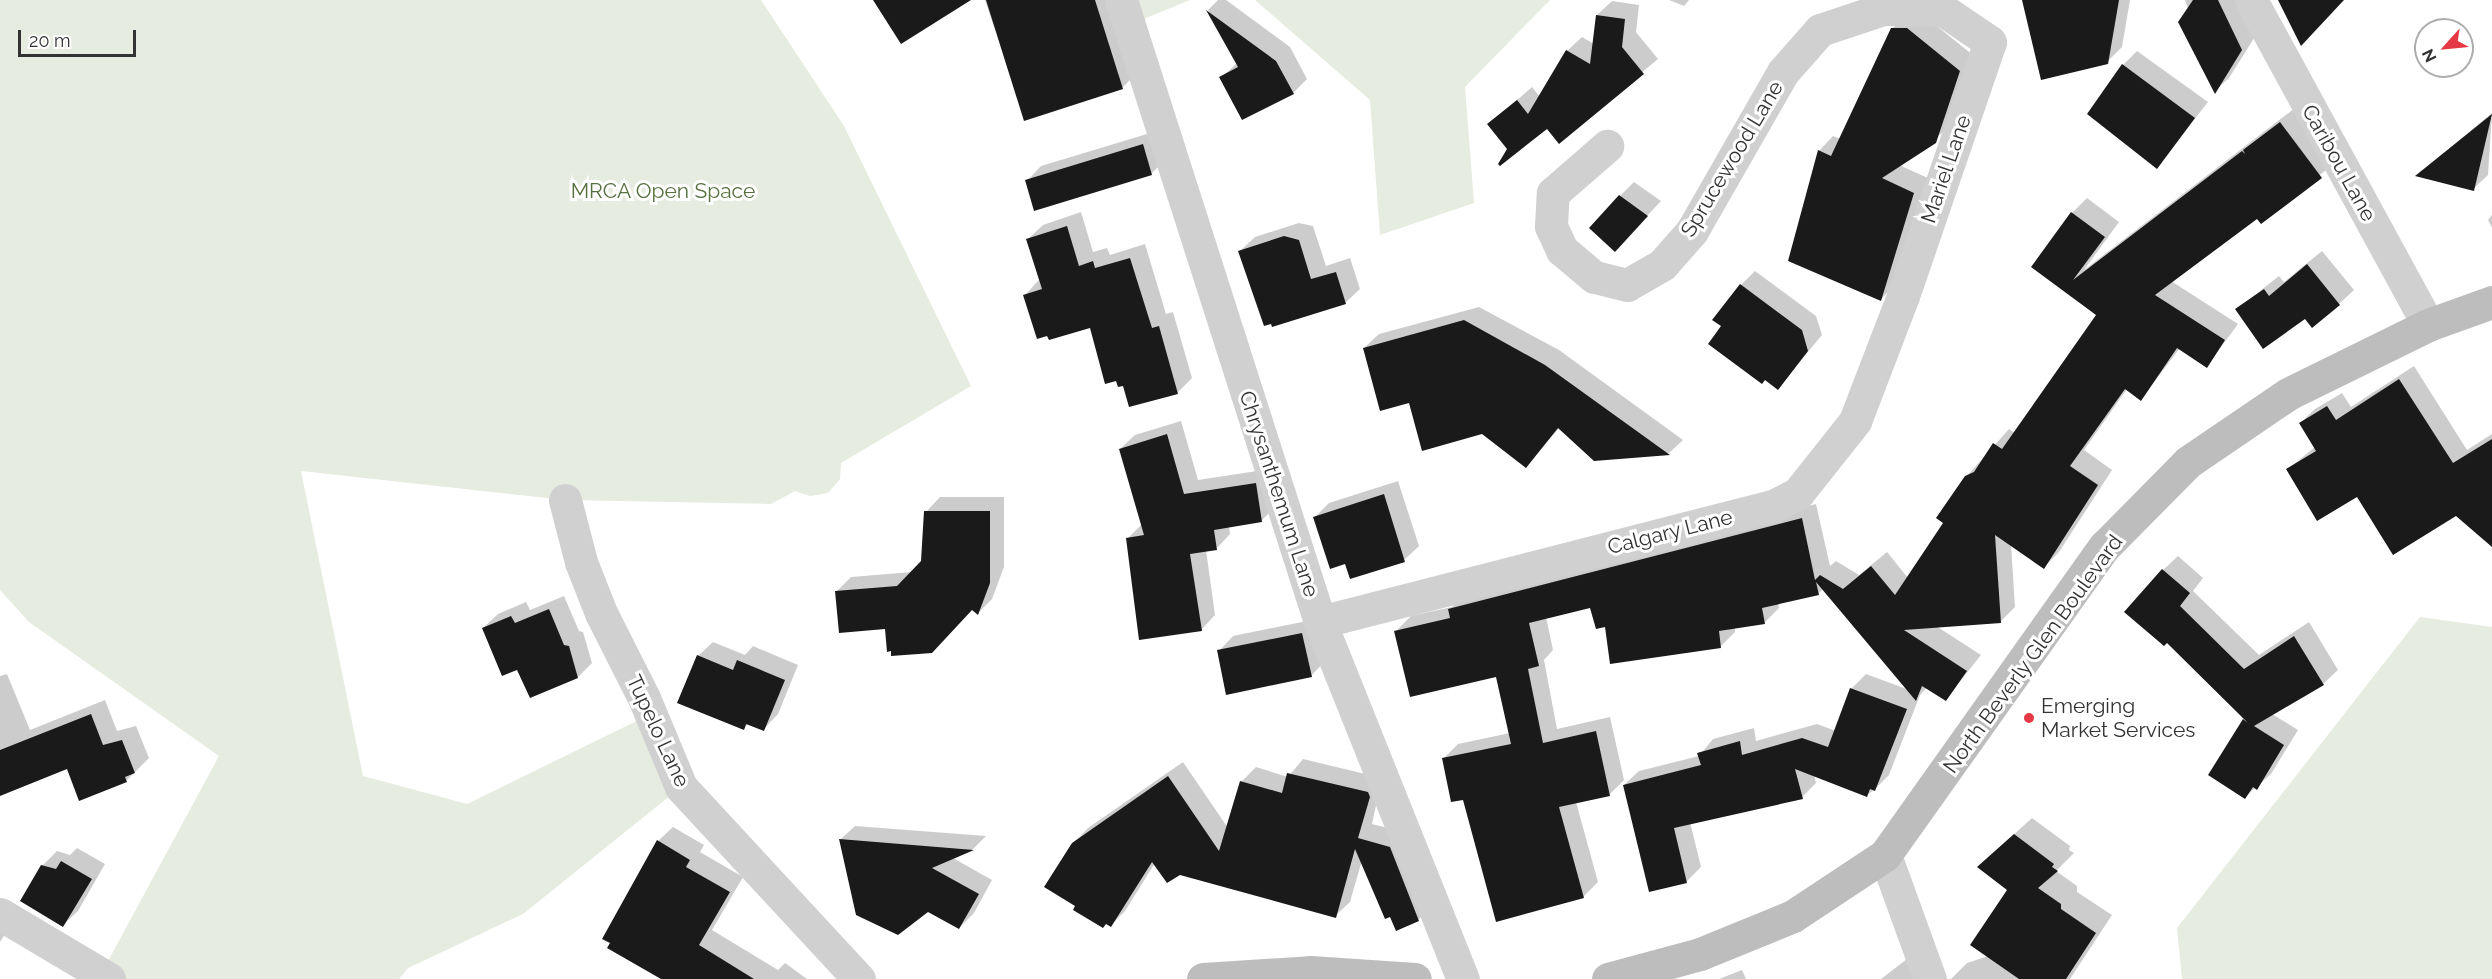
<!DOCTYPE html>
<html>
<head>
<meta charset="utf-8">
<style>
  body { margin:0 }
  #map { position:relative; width:2492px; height:979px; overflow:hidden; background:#fff; font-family:Raleway,sans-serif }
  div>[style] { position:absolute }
  .green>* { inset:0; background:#e6ecdf }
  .shadow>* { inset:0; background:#0003 }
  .building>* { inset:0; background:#1a1a1a }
  .street>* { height:33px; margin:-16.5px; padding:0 16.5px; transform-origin:16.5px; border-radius:16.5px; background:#d0d0d0 }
  .secondary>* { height:33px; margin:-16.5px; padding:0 16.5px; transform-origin:16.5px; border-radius:16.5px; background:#bdbdbd }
  .dots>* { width:16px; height:16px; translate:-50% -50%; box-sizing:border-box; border:3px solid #fff; border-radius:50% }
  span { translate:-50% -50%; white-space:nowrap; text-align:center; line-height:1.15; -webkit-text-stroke:6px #fff; paint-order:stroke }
  .street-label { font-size:21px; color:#333 }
  .park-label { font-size:21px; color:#56703f }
  .poi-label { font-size:21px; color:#333 }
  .left { translate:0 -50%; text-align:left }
  .north { position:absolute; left:2414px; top:18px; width:60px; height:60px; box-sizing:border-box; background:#fff; border:2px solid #adadad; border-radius:50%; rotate:243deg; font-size:16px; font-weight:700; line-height:24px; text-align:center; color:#333 }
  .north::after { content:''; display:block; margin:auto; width:21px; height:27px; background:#e63946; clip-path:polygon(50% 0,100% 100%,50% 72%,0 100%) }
  .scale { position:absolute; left:18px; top:30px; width:118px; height:27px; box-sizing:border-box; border:3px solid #333; border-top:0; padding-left:8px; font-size:18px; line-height:21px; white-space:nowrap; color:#333; -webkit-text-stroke:4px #fff; paint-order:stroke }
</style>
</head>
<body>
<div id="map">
  <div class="green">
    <i style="clip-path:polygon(0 0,761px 0,844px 126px,971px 386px,841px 463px,840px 479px,828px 493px,810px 496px,795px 491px,771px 504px,565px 500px,301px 471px,363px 776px,467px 804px,651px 714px,681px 787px,523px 914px,408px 968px,399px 979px,109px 979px,101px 974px,219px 756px,29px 622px,0 590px)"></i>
    <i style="clip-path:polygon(1121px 0,1190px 0,1129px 25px)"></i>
    <i style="clip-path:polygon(1255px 0,1550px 0,1465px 87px,1474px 203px,1380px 235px,1370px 100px)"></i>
    <i style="clip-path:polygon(2420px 617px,2492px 627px,2492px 979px,2182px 979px,2177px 928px)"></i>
  </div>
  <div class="shadow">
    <i style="clip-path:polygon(985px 0,1114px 0,1137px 73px,1122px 88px,1025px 119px)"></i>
    <i style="clip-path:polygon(1218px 0,1226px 0,1290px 47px,1307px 79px,1293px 93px,1221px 78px,1237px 63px,1208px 10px)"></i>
    <i style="clip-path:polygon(1669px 0,1689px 0,1684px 6px)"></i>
    <i style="clip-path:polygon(2024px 0,2130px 0,2122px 47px,2107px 62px)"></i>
    <i style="clip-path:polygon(2185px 0,2239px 0,2256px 35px,2229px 78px,2215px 91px)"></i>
    <i style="clip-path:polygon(1612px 1px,1639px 5px,1636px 32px,1658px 59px,1559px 141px,1547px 127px,1508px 149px,1489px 124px,1532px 87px,1540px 97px,1567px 51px,1582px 37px,1594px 44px,1597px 15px)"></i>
    <i style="clip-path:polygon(1907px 14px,1922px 14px,1974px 56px,1950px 127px,1899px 165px,1928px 178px,1895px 285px,1881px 299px,1819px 151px,1833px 136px,1841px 139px,1892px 29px)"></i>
    <i style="clip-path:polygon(2137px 51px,2208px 102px,2157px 167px,2111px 133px,2123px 65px)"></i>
    <i style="clip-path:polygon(2295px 108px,2336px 162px,2261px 222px,2257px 217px,2171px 281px,2238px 324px,2207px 366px,2180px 348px,2141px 399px,2127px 389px,2084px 450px,2112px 470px,2059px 552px,2044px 567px,2011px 544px,2015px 607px,2000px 622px,1936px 626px,1981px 655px,1946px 699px,1927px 687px,1920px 695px,1889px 775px,1875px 789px,1866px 796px,1814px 775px,1816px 783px,1802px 797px,1690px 822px,1701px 867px,1687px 881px,1650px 891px,1624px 785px,1639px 771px,1699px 756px,1713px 739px,1754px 728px,1756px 741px,1817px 724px,1836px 731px,1852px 688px,1866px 674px,1909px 690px,1823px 589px,1818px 594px,1778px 603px,1779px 608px,1764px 623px,1735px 627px,1735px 632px,1720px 647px,1606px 626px,1591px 607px,1546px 617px,1553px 650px,1544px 660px,1557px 729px,1610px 717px,1624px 780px,1609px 795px,1576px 802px,1598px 882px,1583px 897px,1464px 798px,1443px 759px,1458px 744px,1510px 733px,1497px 675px,1396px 631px,1411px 616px,1452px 607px,1464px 594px,1816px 504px,1830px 566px,1836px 561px,1859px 575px,1887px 552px,1908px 578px,1945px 522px,1966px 477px,2009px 429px,2015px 433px,2098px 314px,2033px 266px,2072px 213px,2087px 198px,2119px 222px,2084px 270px)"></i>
    <i style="clip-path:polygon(2492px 113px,2488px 175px,2473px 189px,2418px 175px)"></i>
    <i style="clip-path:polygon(1157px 131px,1166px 159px,1151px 174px,1027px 181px,1041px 166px)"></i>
    <i style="clip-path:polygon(1634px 182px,1661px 201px,1629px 235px,1620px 196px)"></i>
    <i style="clip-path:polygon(1081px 212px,1093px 252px,1107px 248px,1110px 255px,1145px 244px,1166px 314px,1173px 312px,1192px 378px,1178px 392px,1130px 405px,1124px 384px,1091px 326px,1025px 295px,1039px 280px,1028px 239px,1043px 225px)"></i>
    <i style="clip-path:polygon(2492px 215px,2492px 228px,2488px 220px)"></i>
    <i style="clip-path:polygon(1299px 223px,1313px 226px,1326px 266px,1350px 258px,1360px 289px,1345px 303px,1240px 251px,1255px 237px)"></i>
    <i style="clip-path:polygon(2322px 251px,2354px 290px,2339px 304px,2305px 317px,2237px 309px,2279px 276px,2284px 282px)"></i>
    <i style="clip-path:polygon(1755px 271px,1816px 316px,1822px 335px,1778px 388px,1723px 326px,1741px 285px)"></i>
    <i style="clip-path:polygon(1479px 307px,1559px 350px,1683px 440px,1669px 453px,1598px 459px,1560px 427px,1526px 466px,1482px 432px,1410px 401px,1364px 348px,1379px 334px)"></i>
    <i style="clip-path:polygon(2414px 366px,2467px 450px,2492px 434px,2492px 532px,2457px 514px,2357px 495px,2288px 469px,2315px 447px,2300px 423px,2315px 409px,2342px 393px,2351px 407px)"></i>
    <i style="clip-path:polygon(1181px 421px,1198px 480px,1270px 469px,1276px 506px,1261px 521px,1229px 526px,1230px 534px,1216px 549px,1206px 550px,1215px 615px,1201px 630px,1128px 538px,1142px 524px,1120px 449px,1135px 435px)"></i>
    <i style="clip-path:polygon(1398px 481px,1419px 546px,1404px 560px,1346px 562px,1315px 517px,1329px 503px)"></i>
    <i style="clip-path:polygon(940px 497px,1004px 497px,1004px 567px,992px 599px,978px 613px,973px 608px,886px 627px,837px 591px,851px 577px,912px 572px,922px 561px,926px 512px)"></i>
    <i style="clip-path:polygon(2178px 556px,2203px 578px,2193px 591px,2259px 655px,2309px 622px,2338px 670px,2323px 684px,2272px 714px,2298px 730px,2271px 774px,2245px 797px,2246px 718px,2167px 641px,2163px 570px)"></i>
    <i style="clip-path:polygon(564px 596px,579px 631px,583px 632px,592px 663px,578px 677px,518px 668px,483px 628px,498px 614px,526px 602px,530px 610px)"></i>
    <i style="clip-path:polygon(1317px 619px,1325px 661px,1311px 676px,1219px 651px,1233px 636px)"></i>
    <i style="clip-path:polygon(713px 642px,745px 655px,753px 646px,798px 665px,778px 714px,764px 729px,749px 723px,744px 729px,698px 656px)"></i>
    <i style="clip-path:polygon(7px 674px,30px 730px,105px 700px,117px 731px,136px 726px,149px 758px,126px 781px,68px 767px,0 794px,0 676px)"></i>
    <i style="clip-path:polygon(1303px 759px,1382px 778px,1372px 824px,1404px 832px,1433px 905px,1419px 919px,1397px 929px,1362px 860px,1350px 902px,1335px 916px,1155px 863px,1125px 911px,1111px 925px,1077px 905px,1073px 844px,1088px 828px,1183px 762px,1228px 828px,1241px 782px,1256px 767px,1288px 777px)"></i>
    <i style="clip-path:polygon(2032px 818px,2070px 846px,2069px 850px,2074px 853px,2056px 871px,2077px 886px,2077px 892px,2112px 915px,2070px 979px,1951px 979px,1967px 963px,1988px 956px,2009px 890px,1979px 866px)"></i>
    <i style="clip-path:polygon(855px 826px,986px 836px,973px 849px,953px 858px,992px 880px,974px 913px,959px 928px,840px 840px)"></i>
    <i style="clip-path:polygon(673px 827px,704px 845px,700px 852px,743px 877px,712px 930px,778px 970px,785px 963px,807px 979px,664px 979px,658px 841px)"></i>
    <i style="clip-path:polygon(77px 848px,105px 864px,78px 911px,63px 925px,42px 866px,57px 851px,70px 855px)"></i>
    <i style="clip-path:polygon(0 917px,11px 924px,0 942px)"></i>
    <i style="clip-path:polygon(1907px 959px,1941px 979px,1881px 979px)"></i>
    <i style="clip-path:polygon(1742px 970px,1746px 979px,1719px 979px)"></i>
  </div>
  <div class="building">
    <i style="clip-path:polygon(873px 0,971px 0,901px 44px)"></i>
    <i style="clip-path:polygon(986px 0,1095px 0,1123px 89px,1024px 121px)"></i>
    <i style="clip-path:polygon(2022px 0,2119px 0,2108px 64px,2041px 80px)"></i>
    <i style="clip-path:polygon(2193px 0,2218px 0,2242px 50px,2215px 94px,2178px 22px)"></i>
    <i style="clip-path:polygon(2278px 0,2344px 0,2301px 46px)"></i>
    <i style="clip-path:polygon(1206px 10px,1276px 61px,1294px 94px,1242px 120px,1219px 77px,1238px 67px)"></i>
    <i style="clip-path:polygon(1596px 15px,1625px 19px,1622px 47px,1644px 74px,1559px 144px,1547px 129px,1500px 166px,1498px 164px,1507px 149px,1487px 124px,1517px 100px,1528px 114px,1566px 50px,1590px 64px)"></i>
    <i style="clip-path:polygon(1891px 28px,1907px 28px,1960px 71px,1936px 143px,1882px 178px,1914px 193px,1881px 301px,1788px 261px,1818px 150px,1831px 156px)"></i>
    <i style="clip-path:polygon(2122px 64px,2195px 118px,2157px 169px,2087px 114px)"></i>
    <i style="clip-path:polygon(2492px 114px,2474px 191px,2415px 176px)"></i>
    <i style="clip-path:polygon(2280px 122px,2322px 178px,2261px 224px,2257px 219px,2155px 295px,2225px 340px,2207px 368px,2177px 348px,2141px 401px,2125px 389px,2070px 466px,2098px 485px,2044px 569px,1995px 535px,2001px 623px,1904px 630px,1967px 671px,1946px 701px,1922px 686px,1916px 701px,1816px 582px,1819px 595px,1762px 608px,1765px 624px,1719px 631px,1721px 648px,1610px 664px,1605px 627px,1596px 629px,1590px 608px,1529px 623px,1539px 666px,1528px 669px,1543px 743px,1596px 731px,1610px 796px,1559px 807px,1584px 898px,1496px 922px,1463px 800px,1451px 802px,1442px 758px,1511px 744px,1496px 677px,1410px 697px,1394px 631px,1450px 618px,1448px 609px,1802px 518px,1815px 580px,1820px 575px,1843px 589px,1871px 566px,1895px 595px,1943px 523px,1936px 518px,1965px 476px,1974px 472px,1993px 443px,2002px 449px,2096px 315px,2031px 267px,2071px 212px,2105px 237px,2073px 280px,2242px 151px,2245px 154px,2243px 150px)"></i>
    <i style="clip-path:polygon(1143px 144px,1152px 175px,1034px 211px,1025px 180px)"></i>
    <i style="clip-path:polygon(1619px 195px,1648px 216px,1615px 252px,1589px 228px)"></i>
    <i style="clip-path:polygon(1067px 226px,1079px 266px,1093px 261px,1095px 268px,1130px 258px,1152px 328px,1159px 326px,1178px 394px,1129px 407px,1123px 386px,1118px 387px,1116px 381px,1105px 384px,1090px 328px,1049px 340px,1047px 336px,1037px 339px,1023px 295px,1042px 289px,1026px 239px)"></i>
    <i style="clip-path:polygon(1284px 236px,1299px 240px,1311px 279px,1336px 272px,1346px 304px,1272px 327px,1271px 324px,1264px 326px,1238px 251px)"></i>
    <i style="clip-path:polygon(2307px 264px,2340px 305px,2312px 328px,2305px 319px,2263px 349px,2235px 309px,2264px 289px,2269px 296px)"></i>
    <i style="clip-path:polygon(1740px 284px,1802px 330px,1808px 351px,1778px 390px,1765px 380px,1762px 384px,1708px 344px,1721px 326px,1712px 320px)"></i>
    <i style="clip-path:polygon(1464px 320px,1545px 365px,1670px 455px,1594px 461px,1558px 428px,1526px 468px,1482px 434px,1422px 451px,1409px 403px,1380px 411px,1363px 348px)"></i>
    <i style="clip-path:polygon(2399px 379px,2453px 463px,2492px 439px,2492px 547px,2456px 516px,2393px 555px,2357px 497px,2317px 521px,2286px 469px,2316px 451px,2299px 423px,2327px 406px,2336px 420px)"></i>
    <i style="clip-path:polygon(1167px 434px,1184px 494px,1256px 483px,1262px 522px,1214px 530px,1217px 550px,1190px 554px,1202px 631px,1139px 640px,1126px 538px,1144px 535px,1119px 449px)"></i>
    <i style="clip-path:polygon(1384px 494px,1405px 562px,1350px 579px,1345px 564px,1330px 569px,1313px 517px)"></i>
    <i style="clip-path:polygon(924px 511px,990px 511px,990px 583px,978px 615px,972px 610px,932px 653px,891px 656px,891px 651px,887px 652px,885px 629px,839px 633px,835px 591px,897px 586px,921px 561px)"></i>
    <i style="clip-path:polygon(2162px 569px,2190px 593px,2180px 606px,2244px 669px,2294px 636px,2324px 685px,2254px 726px,2284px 745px,2257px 790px,2253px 787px,2245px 799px,2208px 775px,2243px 719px,2248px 723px,2167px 643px,2164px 646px,2124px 612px)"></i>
    <i style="clip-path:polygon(549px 609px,564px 645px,569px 646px,578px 678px,530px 698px,517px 670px,502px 676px,482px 628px,511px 616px,515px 623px)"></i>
    <i style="clip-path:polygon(1302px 633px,1312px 677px,1226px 695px,1217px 650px)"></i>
    <i style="clip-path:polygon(697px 655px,733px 670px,737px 660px,785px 680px,764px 731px,746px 724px,744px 730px,677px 703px)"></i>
    <i style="clip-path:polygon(1850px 688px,1907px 709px,1875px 791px,1870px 789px,1867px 797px,1795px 769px,1803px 799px,1674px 828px,1687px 883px,1649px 892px,1623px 785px,1701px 765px,1697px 753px,1740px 741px,1742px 755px,1802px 738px,1828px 747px)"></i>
    <i style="clip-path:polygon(91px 714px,103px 745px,122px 740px,135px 773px,125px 777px,127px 782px,79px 801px,67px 769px,0 796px,0 750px)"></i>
    <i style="clip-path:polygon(1287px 773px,1368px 792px,1370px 797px,1358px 838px,1390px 847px,1419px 921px,1396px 931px,1390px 917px,1385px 919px,1355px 849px,1336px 918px,1180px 875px,1167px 883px,1152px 862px,1111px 927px,1106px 924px,1103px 928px,1073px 910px,1075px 906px,1044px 887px,1072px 843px,1168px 776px,1219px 851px,1240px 781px,1282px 793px)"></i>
    <i style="clip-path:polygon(2014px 834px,2054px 864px,2052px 867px,2058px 871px,2038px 888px,2061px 904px,2061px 909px,2096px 933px,2066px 979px,2019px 979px,1970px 945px,2007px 890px,1977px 867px)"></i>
    <i style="clip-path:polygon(839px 839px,974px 850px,932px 868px,979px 894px,959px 929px,928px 912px,898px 935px,856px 915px)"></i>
    <i style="clip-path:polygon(657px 840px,690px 860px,686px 867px,730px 892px,699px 945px,754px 979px,661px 979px,607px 948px,610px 943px,602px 939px)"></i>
    <i style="clip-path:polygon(61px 861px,92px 879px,63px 927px,20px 901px,41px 865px,56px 869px)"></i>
  </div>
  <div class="street">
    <i style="left:1121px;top:0;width:653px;rotate:72.26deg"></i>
    <i style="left:1320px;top:622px;width:385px;rotate:68.2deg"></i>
    <i style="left:2251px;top:0;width:370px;rotate:61.4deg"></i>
    <i style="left:565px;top:500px;width:64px;rotate:75.5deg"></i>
    <i style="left:581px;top:562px;width:55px;rotate:68.6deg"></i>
    <i style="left:601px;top:613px;width:95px;rotate:63.2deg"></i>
    <i style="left:644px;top:698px;width:96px;rotate:67.4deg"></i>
    <i style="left:681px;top:787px;width:262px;rotate:47.2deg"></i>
    <i style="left:1320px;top:622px;width:468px;rotate:-14.4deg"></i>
    <i style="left:1773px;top:506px;width:28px;rotate:-27deg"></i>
    <i style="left:1798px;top:493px;width:92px;rotate:-51.6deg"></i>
    <i style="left:1855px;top:421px;width:134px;rotate:-69deg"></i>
    <i style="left:1903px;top:296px;width:268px;rotate:-71.1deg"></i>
    <i style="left:1990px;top:42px;width:57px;rotate:-145.8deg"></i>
    <i style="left:1943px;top:10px;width:60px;rotate:-179deg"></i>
    <i style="left:1883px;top:9px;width:66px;rotate:161.6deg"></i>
    <i style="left:1820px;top:30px;width:56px;rotate:131.4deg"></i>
    <i style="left:1783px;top:72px;width:183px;rotate:119.8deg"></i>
    <i style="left:1692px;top:231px;width:45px;rotate:131.4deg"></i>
    <i style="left:1662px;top:265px;width:40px;rotate:150.3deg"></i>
    <i style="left:1627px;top:285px;width:34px;rotate:-166deg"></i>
    <i style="left:1594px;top:277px;width:42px;rotate:-139.8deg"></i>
    <i style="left:1562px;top:250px;width:26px;rotate:-115deg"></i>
    <i style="left:1551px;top:226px;width:33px;rotate:-87deg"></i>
    <i style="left:1553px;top:193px;width:72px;rotate:-41deg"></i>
    <i style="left:1885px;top:855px;width:132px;rotate:70.1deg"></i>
    <i style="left:0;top:914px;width:127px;rotate:30.8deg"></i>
  </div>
  <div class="secondary">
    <i style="left:1203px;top:979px;width:107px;rotate:-3.7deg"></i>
    <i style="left:1310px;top:972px;width:105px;rotate:3.8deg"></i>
    <i style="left:1608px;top:979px;width:95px;rotate:-15.2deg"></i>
    <i style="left:1700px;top:954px;width:100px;rotate:-22.2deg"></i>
    <i style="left:1793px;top:916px;width:110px;rotate:-33.5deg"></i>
    <i style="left:1885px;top:855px;width:379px;rotate:-54.6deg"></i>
    <i style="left:2105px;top:546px;width:118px;rotate:-45.3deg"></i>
    <i style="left:2188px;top:462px;width:121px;rotate:-34.2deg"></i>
    <i style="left:2288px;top:394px;width:156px;rotate:-26.2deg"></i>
    <i style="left:2428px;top:325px;width:68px;rotate:-19.8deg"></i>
  </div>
  <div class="dots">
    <i style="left:2029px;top:718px;background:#e63946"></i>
  </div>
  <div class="street-label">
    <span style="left:1732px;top:159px;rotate:-59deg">Sprucewood Lane</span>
    <span style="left:2339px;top:163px;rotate:61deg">Caribou Lane</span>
    <span style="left:1946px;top:169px;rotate:-71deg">Mariel Lane</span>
    <span style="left:1279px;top:494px;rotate:72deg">Chrysanthemum Lane</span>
    <span style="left:1670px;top:532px;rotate:-14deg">Calgary Lane</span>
    <span style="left:2033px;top:654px;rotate:-54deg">North Beverly Glen Boulevard</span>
    <span style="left:658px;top:731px;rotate:65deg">Tupelo Lane</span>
  </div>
  <div class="park-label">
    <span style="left:663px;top:191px">MRCA Open Space</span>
  </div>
  <div class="poi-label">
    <span class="left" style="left:2041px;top:718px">Emerging<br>Market Services</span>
  </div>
  <div class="north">N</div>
  <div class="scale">20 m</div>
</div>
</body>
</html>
